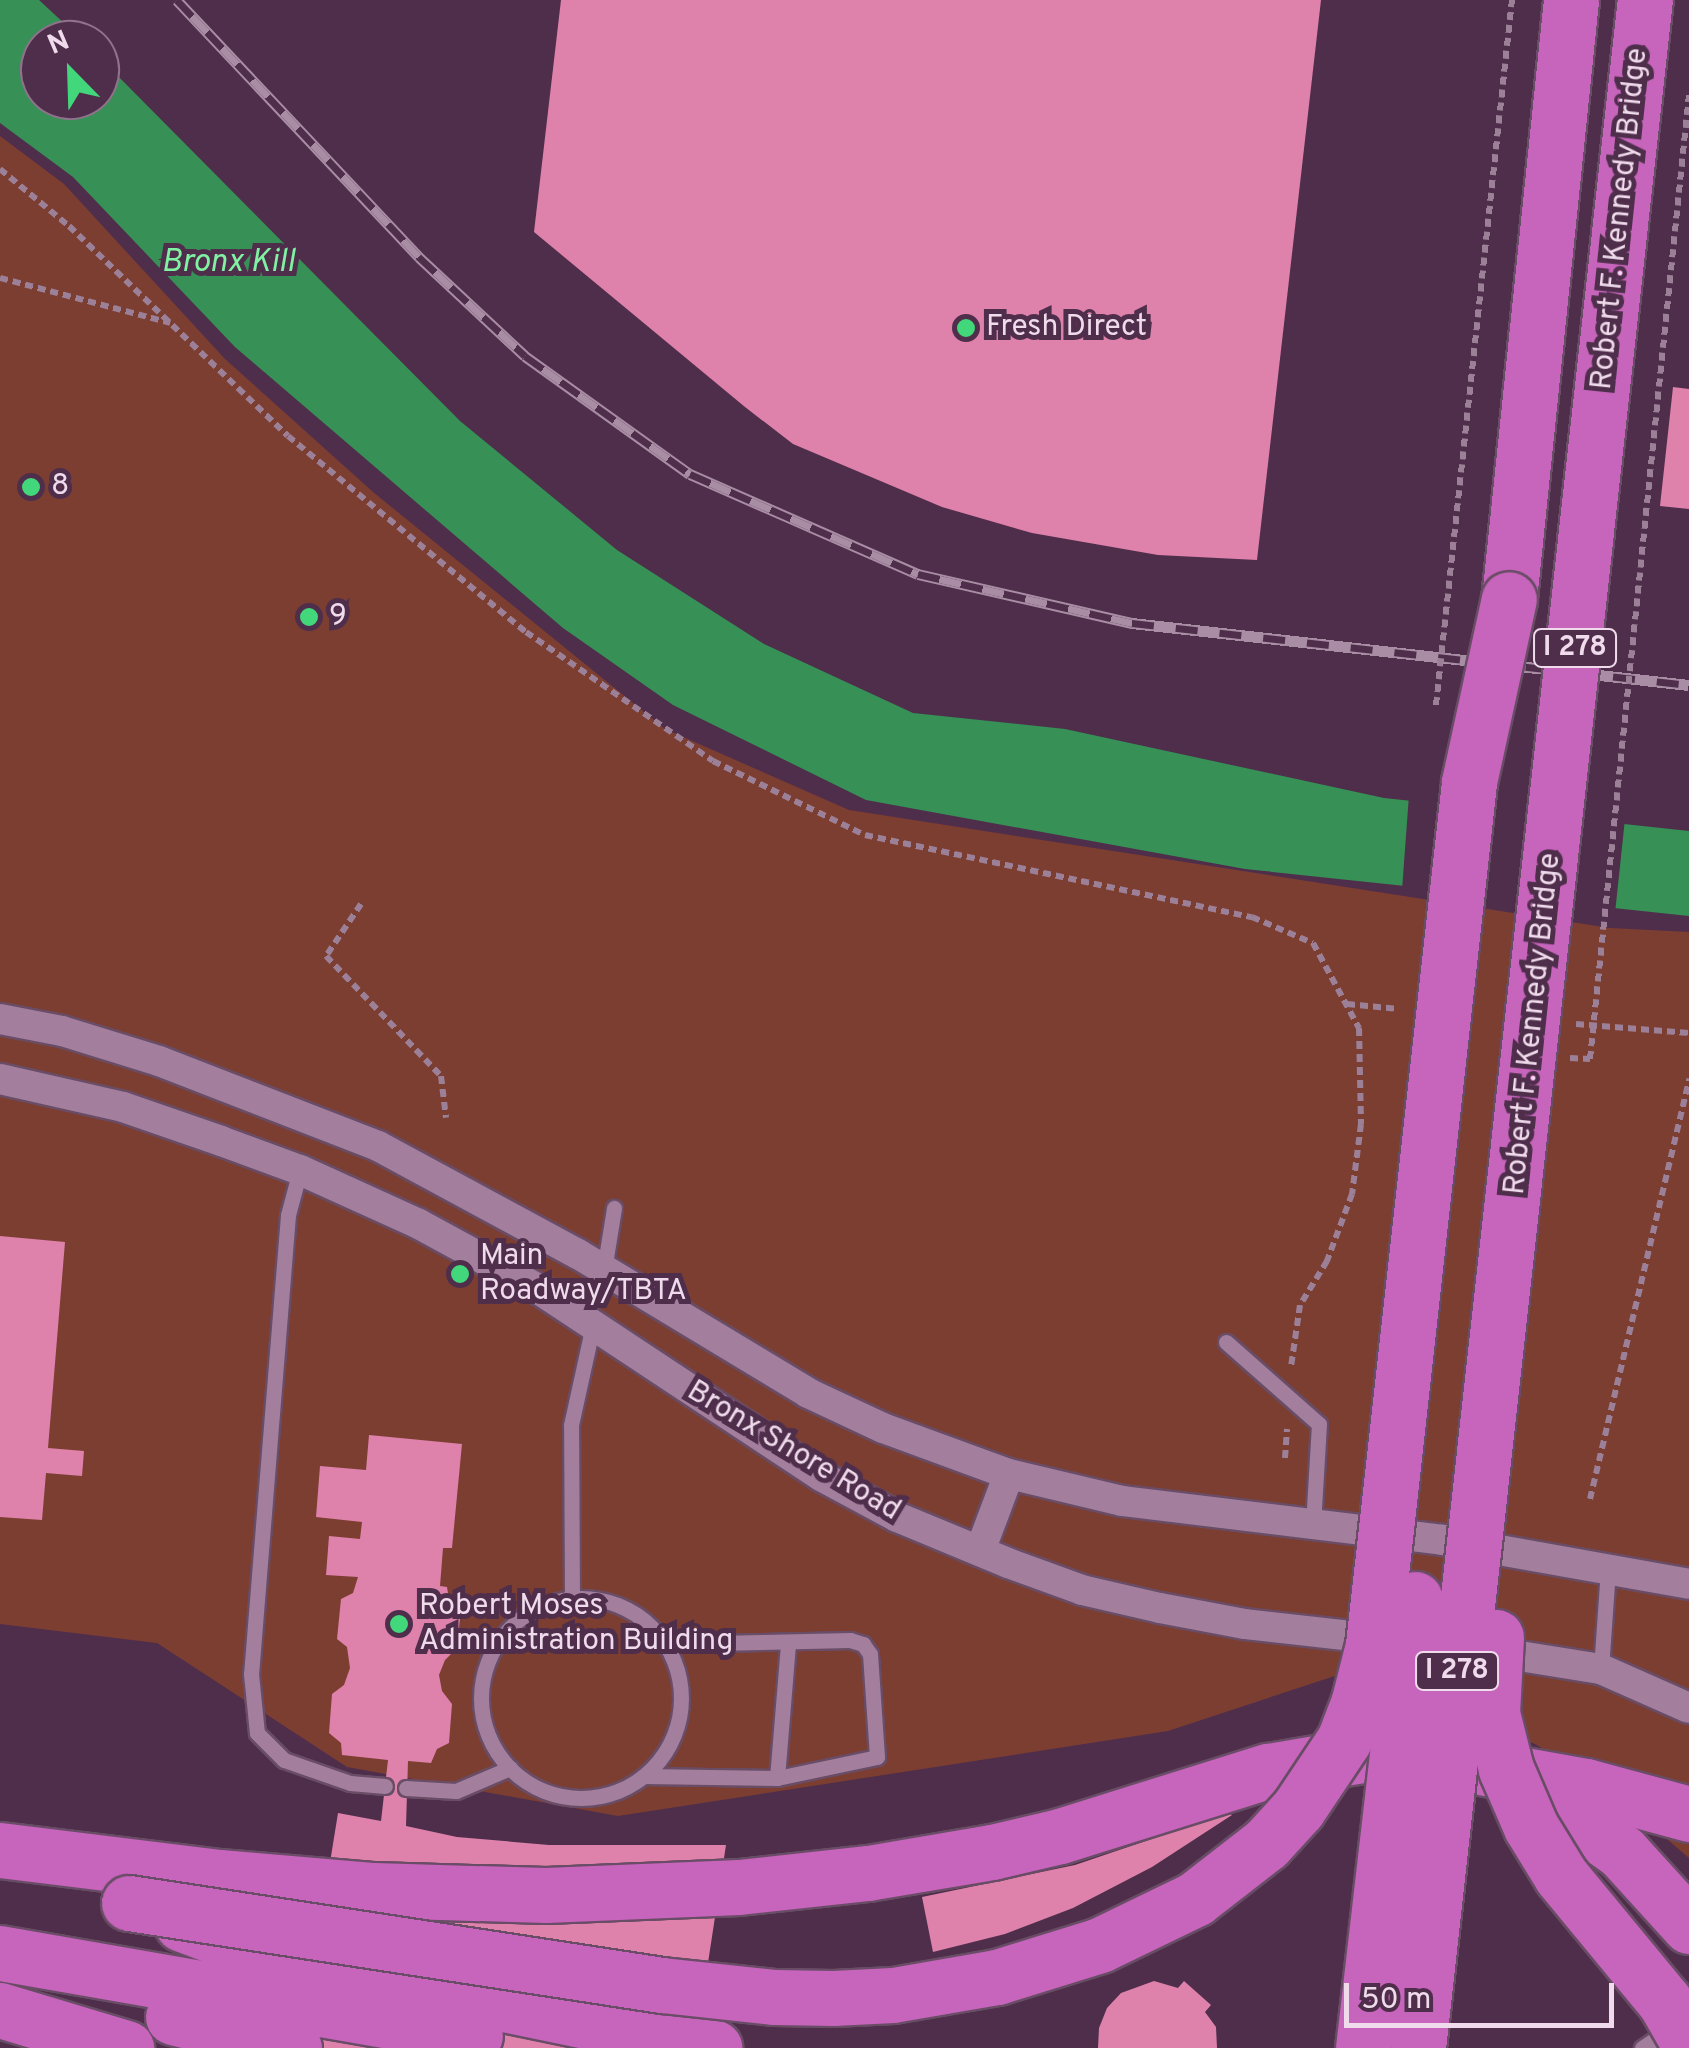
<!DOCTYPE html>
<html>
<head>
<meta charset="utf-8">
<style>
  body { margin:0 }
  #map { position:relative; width:1689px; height:2048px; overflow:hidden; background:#4f2e4b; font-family:Overpass,sans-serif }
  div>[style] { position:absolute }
  .green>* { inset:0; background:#7d3e32 }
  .water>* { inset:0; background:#379056 }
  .pier>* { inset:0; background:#4f2e4b }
  .building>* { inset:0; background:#de82ac }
  .path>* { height:6px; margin-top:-3px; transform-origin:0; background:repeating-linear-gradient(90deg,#9b8097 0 8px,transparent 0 13px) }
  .roads { filter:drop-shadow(2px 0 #694c65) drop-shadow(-2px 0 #694c65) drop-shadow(0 2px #694c65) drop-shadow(0 -2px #694c65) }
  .service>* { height:15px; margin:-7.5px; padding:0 7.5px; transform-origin:7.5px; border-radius:7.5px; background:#a37e9d }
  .service>.ring { margin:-7.5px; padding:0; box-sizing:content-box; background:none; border:15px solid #a37e9d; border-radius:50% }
  .minor>* { height:30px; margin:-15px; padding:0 15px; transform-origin:15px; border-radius:15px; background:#a37e9d }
  .motorway>* { height:55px; margin:-27.5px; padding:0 27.5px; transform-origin:27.5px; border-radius:27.5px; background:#c764bc }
  .rail>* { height:11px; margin-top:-5.5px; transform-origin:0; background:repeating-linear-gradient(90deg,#4f2e4b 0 22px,#a88da4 0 44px); box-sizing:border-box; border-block:2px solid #a88da4 }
  .path-bridge>* { height:6px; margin-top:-3px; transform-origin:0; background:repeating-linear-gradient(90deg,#9b8097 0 8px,transparent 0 13px) }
  .bridges { filter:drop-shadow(2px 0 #694c65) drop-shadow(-2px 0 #694c65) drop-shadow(0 2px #694c65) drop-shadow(0 -2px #694c65) }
  .motorway-bridge>* { height:55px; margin:-27.5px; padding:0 27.5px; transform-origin:27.5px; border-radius:27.5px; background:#c764bc }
  .dots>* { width:28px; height:28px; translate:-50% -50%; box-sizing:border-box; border:5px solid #4f2e4b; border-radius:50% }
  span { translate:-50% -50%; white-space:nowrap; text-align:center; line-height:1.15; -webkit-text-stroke:10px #4f2e4b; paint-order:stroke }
  .shield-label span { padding:2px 8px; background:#4f2e4b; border:2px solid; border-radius:8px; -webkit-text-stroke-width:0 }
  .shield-label { font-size:28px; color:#f0dbec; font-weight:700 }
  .street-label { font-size:30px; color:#f0dbec }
  .poi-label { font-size:30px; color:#f0dbec }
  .left { translate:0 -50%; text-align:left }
  .water-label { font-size:32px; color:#80f3a3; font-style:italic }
  .north { position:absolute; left:20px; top:20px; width:100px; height:100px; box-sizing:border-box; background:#4f2e4b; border:2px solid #8f738b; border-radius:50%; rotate:337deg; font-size:28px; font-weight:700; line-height:40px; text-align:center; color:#f0dbec }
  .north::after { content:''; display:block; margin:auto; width:35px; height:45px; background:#43d77b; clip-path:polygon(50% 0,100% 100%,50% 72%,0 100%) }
  .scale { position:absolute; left:1344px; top:1983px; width:270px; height:45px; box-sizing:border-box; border:5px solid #f0dbec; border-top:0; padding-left:12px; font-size:30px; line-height:35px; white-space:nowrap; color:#f0dbec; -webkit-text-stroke:8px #4f2e4b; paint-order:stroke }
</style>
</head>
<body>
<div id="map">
  <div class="green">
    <i style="clip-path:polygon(0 136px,64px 184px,225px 359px,373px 492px,665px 729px,849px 810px,1610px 928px,1689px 932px,1689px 1858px,1610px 1790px,1535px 1744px,1359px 1668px,1168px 1731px,618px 1816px,347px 1767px,157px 1643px,0 1624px)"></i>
  </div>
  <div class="water">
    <i style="clip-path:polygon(0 0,39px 0,82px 40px,40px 40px,40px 100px,100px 100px,100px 58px,460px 421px,617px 550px,764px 644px,913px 713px,1065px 729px,1384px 798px,1689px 831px,1689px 916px,1245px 869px,866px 800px,673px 705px,563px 628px,235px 347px,73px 177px,0 123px)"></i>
  </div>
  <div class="pier">
    <i style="clip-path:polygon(1409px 795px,1625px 819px,1615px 913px,1402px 890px)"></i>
  </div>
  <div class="building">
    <i style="clip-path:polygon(561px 0,1321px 0,1257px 560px,1158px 555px,1032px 533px,942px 507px,793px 444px,745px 407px,534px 232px)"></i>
    <i style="clip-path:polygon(1673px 387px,1689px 389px,1689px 509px,1660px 506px)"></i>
    <i style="clip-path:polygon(0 1236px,65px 1242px,48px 1448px,84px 1451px,82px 1476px,46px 1473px,42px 1520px,0 1517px)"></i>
    <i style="clip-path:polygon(369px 1435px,462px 1444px,452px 1548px,443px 1548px,440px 1586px,447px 1587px,449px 1600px,461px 1609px,457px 1648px,445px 1660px,439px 1675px,442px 1691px,452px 1704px,449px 1743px,437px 1749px,431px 1763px,408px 1761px,406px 1826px,457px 1837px,549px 1845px,726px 1845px,695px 2048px,300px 2048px,338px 1813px,381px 1821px,388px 1760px,342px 1755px,341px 1743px,329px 1733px,332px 1694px,344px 1685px,350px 1668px,347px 1647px,337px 1639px,341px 1599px,353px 1593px,358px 1577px,326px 1575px,329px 1536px,360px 1539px,362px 1522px,316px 1517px,320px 1466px,366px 1470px)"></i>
    <i style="clip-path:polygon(1228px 1813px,1232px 1815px,1152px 1867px,1073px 1908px,1005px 1934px,933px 1952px,922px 1897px,1075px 1865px)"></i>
    <i style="clip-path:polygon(1154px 1981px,1178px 1988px,1184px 1981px,1211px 2005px,1205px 2012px,1216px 2027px,1217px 2048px,1098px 2048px,1099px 2028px,1107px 2008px,1121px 1993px)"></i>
  </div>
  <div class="path">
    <i style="left:0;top:169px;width:89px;rotate:39.6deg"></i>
    <i style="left:69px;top:226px;width:303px;rotate:43.8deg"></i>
    <i style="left:288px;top:436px;width:308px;rotate:39.5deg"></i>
    <i style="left:526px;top:632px;width:227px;rotate:34.6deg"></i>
    <i style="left:713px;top:761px;width:169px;rotate:26deg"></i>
    <i style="left:865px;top:835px;width:396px;rotate:12deg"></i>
    <i style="left:1252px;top:917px;width:66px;rotate:23.1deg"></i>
    <i style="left:1313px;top:943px;width:97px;rotate:61.6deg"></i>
    <i style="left:1359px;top:1028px;width:96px;rotate:88.8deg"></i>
    <i style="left:1361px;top:1124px;width:71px;rotate:97.3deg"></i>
    <i style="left:1352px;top:1194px;width:72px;rotate:110.5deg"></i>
    <i style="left:1327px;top:1261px;width:52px;rotate:121.5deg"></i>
    <i style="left:1300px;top:1305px;width:63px;rotate:98.3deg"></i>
    <i style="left:0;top:278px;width:176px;rotate:14.8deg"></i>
    <i style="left:361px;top:904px;width:63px;rotate:123.9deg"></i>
    <i style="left:326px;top:956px;width:166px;rotate:46.2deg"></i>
    <i style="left:441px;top:1076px;width:42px;rotate:83.2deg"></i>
    <i style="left:1347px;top:1004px;width:52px;rotate:5.5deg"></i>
    <i style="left:1576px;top:1024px;width:113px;rotate:4.6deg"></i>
    <i style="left:1285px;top:1458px;width:29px;rotate:-86deg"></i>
    <i style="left:1590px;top:1499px;width:432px;rotate:-76.7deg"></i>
  </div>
  <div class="roads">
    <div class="service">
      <i style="left:300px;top:1170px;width:47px;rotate:104.9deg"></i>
      <i style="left:288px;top:1215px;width:460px;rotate:94.6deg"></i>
      <i style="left:251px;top:1674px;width:59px;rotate:84.2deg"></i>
      <i style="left:257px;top:1733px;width:38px;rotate:45deg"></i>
      <i style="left:284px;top:1760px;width:70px;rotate:19.2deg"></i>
      <i style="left:350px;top:1783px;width:35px;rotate:5deg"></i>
      <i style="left:604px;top:1270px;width:63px;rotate:-80.8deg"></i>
      <i style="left:1226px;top:1342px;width:124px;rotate:41.4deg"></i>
      <i style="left:1319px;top:1424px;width:102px;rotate:93.4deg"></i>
      <i class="ring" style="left:481px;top:1598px;width:185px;height:185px"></i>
      <i style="left:572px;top:1598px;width:173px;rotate:-90.3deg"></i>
      <i style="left:571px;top:1425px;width:102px;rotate:-77.6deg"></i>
      <i style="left:662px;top:1637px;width:55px;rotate:6.2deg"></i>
      <i style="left:717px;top:1643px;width:133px;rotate:-1.3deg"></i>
      <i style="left:850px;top:1640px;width:14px;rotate:17deg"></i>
      <i style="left:863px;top:1644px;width:12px;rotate:55deg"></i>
      <i style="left:870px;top:1654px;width:103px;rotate:86.1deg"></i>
      <i style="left:877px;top:1757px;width:102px;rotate:168.1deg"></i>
      <i style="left:777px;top:1778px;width:133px;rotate:-85.3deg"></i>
      <i style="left:1601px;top:1669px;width:101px;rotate:-86deg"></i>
      <i style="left:644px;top:1776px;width:133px;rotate:0.9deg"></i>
      <i style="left:406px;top:1788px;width:50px;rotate:3.4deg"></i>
      <i style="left:456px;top:1791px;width:59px;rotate:-23.1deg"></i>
      <i style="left:1642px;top:2048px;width:18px;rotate:-34deg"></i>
    </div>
    <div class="minor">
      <i style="left:0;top:1019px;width:63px;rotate:11deg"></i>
      <i style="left:62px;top:1031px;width:102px;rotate:17.2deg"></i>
      <i style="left:159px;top:1061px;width:235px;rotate:21.2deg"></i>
      <i style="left:378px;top:1146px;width:227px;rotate:28.4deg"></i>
      <i style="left:578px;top:1254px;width:269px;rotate:31.1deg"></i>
      <i style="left:808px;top:1393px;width:83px;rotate:25deg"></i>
      <i style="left:883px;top:1428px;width:134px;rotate:20.1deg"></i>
      <i style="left:1009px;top:1474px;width:116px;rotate:13.4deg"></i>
      <i style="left:1122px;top:1501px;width:323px;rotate:6.9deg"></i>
      <i style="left:1443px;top:1540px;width:250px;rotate:10.1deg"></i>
      <i style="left:0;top:1079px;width:126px;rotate:12.8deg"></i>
      <i style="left:123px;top:1107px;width:104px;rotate:19.1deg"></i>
      <i style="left:221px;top:1141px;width:84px;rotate:20.2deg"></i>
      <i style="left:300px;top:1170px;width:131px;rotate:24.4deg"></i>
      <i style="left:419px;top:1224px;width:138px;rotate:28.6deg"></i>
      <i style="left:540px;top:1290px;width:337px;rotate:33.5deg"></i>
      <i style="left:821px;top:1476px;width:86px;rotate:28.3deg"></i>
      <i style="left:897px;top:1517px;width:120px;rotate:22.5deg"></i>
      <i style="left:1008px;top:1563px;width:79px;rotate:20deg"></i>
      <i style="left:1082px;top:1590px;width:80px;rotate:13deg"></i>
      <i style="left:1160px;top:1608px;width:86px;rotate:10.7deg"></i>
      <i style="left:1245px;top:1624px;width:143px;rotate:6.4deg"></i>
      <i style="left:980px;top:1551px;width:82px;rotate:-69.4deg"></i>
      <i style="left:1482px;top:1650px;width:121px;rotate:9.1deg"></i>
      <i style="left:1601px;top:1669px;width:96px;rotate:23.9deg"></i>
    </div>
    <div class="motorway">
      <i style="left:1509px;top:599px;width:602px;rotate:-84.09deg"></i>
      <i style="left:1469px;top:1765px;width:119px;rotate:10.2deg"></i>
      <i style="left:1586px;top:1786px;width:107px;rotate:15.2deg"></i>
      <i style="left:1519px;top:1788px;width:58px;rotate:27.9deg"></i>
      <i style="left:1570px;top:1815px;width:64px;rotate:35.4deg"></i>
      <i style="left:1622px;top:1852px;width:100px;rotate:47.8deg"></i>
      <i style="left:0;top:1850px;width:221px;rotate:7deg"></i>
      <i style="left:219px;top:1877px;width:156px;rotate:4.8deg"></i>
      <i style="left:374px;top:1890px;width:172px;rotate:1.7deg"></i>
      <i style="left:546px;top:1895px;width:193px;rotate:-2.4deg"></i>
      <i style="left:739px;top:1887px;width:130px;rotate:-6.2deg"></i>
      <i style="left:868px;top:1873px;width:126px;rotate:-9.6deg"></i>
      <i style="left:992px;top:1852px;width:70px;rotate:-13.2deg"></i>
      <i style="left:1060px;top:1836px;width:218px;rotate:-17.4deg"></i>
      <i style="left:1268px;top:1771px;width:101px;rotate:-9.6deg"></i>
      <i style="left:182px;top:1924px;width:85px;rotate:20.6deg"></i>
      <i style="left:262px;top:1954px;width:462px;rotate:11.7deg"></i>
      <i style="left:0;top:1953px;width:482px;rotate:9.9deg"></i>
      <i style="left:0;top:2010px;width:132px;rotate:16.8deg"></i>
      <i style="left:173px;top:2017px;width:125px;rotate:14.4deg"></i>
    </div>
  </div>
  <div class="rail">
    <i style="left:177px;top:0;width:353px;rotate:46.7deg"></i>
    <i style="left:419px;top:257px;width:145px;rotate:43deg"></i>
    <i style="left:525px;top:356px;width:203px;rotate:35.6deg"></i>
    <i style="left:690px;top:474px;width:249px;rotate:23.7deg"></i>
    <i style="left:918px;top:574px;width:220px;rotate:12.9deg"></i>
    <i style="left:1132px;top:623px;width:560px;rotate:6.35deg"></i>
  </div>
  <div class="path-bridge">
    <i style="left:1436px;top:705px;width:709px;rotate:-83.85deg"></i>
    <i style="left:1570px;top:1058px;width:20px;rotate:3deg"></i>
    <i style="left:1590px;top:1059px;width:969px;rotate:-84.14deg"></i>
  </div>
  <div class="bridges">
    <div class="motorway-bridge">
      <i style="left:1496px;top:1637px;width:76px;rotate:93deg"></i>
      <i style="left:1492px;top:1713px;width:58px;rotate:76deg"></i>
      <i style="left:1506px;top:1769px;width:63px;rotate:66.7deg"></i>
      <i style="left:1531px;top:1827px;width:57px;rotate:58.5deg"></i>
      <i style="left:1561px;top:1876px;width:163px;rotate:50.5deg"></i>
      <i style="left:1665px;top:2002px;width:48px;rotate:60.3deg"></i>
      <i style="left:129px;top:1903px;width:539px;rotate:8.75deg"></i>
      <i style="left:662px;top:1985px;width:114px;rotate:6.1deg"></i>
      <i style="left:775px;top:1997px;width:58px;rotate:1deg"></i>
      <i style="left:833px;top:1998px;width:60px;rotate:-2.9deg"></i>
      <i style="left:893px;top:1995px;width:106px;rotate:-9.8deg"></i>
      <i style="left:997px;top:1977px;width:108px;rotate:-17.3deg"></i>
      <i style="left:1100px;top:1945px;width:106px;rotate:-25.8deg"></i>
      <i style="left:1195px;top:1899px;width:90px;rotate:-37.8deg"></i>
      <i style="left:1266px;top:1844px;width:47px;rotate:-47.6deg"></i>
      <i style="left:1298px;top:1809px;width:83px;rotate:-56.3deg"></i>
      <i style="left:1344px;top:1740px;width:39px;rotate:-69deg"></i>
      <i style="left:1358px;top:1704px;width:61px;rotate:-75.7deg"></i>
      <i style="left:1373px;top:1645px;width:868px;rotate:-83.65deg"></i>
      <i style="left:1469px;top:782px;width:187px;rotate:-77.7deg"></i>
      <i style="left:1363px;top:2048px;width:452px;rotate:-83.4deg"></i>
      <i style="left:1418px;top:2048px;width:2061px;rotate:-83.68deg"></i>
    </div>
  </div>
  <div class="dots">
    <i style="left:966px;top:328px;background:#43d77b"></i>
    <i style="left:31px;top:487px;background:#43d77b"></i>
    <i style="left:309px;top:617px;background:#43d77b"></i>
    <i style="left:460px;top:1274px;background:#43d77b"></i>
    <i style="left:399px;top:1624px;background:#43d77b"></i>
  </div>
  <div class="shield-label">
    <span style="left:1575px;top:648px">I 278</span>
    <span style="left:1457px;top:1671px">I 278</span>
  </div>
  <div class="street-label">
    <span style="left:1621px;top:219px;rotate:-84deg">Robert F. Kennedy Bridge</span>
    <span style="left:1534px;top:1024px;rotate:-84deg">Robert F. Kennedy Bridge</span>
    <span style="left:793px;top:1452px;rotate:31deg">Bronx Shore Road</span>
  </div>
  <div class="poi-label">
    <span class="left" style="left:986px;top:328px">Fresh Direct</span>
    <span class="left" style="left:51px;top:487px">8</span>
    <span class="left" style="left:329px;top:617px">9</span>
    <span class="left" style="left:480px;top:1274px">Main<br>Roadway/TBTA</span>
    <span class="left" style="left:419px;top:1624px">Robert Moses<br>Administration Building</span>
  </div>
  <div class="water-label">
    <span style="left:228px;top:263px">Bronx Kill</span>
  </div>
  <div class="north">N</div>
  <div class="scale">50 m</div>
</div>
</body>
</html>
